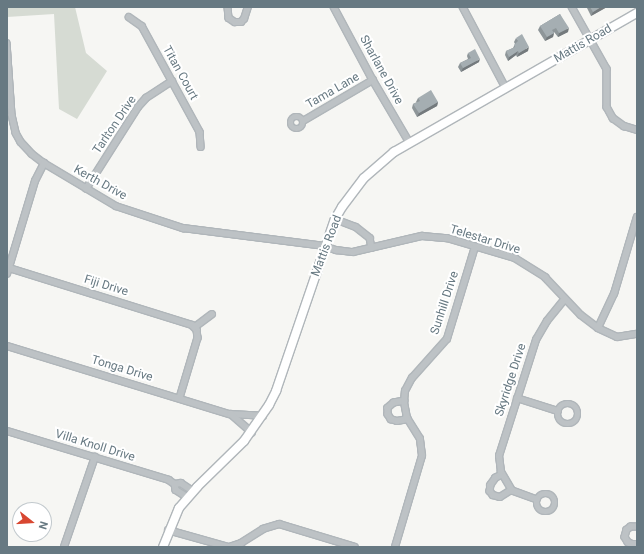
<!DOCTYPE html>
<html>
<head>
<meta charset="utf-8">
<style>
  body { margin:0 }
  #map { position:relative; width:644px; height:554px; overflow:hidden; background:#f6f6f3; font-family:Roboto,sans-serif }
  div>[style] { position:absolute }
  .green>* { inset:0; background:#d6dbd3 }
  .roads { filter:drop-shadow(1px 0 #b0b6ba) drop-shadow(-1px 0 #b0b6ba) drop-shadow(0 1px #b0b6ba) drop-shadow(0 -1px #b0b6ba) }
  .minor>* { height:5.5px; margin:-2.75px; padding:0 2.75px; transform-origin:2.75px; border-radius:2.75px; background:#bdc2c5 }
  .minor>.ring { margin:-2.75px; padding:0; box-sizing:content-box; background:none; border:5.5px solid #bdc2c5; border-radius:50% }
  .secondary>* { height:8px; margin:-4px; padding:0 4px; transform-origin:4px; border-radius:4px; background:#fff }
  .wall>* { inset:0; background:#8e9699 }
  .shaded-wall>* { inset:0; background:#747a7d }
  .building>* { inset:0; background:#a5aeb2 }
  span { translate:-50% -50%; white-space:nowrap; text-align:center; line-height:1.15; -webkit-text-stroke:4px #fff; paint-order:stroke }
  .street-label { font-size:12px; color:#677982 }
  .frame { position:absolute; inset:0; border:8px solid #677982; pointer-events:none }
  .north { position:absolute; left:12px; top:502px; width:40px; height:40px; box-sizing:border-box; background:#fff; border:1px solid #c2c9cd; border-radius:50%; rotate:107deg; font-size:11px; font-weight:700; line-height:16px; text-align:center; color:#677982 }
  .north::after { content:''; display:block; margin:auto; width:14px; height:18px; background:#d84731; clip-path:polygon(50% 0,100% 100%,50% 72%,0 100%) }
</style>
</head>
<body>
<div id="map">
  <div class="green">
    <i style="clip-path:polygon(7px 7px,75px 7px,86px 53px,107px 71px,77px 119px,59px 109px,54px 14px,7px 17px)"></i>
  </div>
  <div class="roads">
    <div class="minor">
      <i style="left:228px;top:7px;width:11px;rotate:85deg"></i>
      <i style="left:229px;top:18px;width:7px;rotate:34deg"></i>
      <i style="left:235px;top:22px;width:6px"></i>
      <i style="left:241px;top:22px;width:4px;rotate:-45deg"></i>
      <i style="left:244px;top:19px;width:13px;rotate:-72deg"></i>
      <i style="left:334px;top:7px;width:83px;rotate:61.9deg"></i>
      <i style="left:373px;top:80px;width:73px;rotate:59.6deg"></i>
      <i style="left:463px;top:7px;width:92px;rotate:62deg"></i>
      <i style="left:572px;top:7px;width:71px;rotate:60.6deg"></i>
      <i style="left:607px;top:69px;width:38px;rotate:90deg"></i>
      <i style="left:607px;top:107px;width:13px;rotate:61deg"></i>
      <i style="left:613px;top:118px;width:14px;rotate:36deg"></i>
      <i style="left:624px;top:126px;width:14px;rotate:17deg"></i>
      <i style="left:129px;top:17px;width:16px;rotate:35deg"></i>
      <i style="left:142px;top:26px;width:121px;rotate:61.3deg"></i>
      <i style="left:200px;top:132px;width:15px;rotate:86deg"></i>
      <i style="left:7px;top:43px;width:72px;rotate:86deg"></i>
      <i style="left:12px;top:115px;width:18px;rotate:77deg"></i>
      <i style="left:16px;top:133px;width:10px;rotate:61deg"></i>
      <i style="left:21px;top:142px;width:16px;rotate:47deg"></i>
      <i style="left:32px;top:154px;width:15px;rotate:37deg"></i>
      <i style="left:44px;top:163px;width:84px;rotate:30.8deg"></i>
      <i style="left:116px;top:206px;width:71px;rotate:18.2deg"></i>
      <i style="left:183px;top:228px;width:143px;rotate:7.2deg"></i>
      <i style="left:325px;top:246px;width:12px;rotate:20deg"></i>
      <i style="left:336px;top:250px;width:17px;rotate:7deg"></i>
      <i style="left:353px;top:252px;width:71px;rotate:-13.1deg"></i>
      <i style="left:422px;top:236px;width:25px;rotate:5deg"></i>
      <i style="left:447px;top:238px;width:71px;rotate:16.4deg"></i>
      <i style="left:515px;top:258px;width:36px;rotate:32deg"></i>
      <i style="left:545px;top:277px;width:52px;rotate:46.5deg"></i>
      <i style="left:581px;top:315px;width:21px;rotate:37deg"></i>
      <i style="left:598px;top:328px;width:21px;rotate:25deg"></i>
      <i style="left:617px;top:337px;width:20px;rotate:-9deg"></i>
      <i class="ring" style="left:291px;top:117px;width:6.5px;height:6.5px"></i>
      <i style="left:303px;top:121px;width:81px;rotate:-30.4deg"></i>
      <i style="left:86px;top:189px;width:97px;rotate:-57.6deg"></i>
      <i style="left:138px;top:107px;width:12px;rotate:-48deg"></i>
      <i style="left:146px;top:98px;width:31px;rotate:-33deg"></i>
      <i style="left:335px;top:219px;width:22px;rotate:21deg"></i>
      <i style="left:356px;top:227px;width:18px;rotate:38deg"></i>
      <i style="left:370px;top:238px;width:10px;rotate:79deg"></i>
      <i style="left:9px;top:268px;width:192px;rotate:17.3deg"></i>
      <i style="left:192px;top:325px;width:7px;rotate:45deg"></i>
      <i style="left:197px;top:330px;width:8px;rotate:83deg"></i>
      <i style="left:198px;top:338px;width:63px;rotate:106.7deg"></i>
      <i style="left:7px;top:274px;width:97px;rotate:-73.2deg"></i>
      <i style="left:35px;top:181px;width:20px;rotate:-63deg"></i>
      <i style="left:195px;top:327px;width:21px;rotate:-37deg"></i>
      <i style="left:598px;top:328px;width:38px;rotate:-65deg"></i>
      <i style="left:614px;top:294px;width:80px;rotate:-73.4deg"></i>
      <i style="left:7px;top:346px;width:233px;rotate:17deg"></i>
      <i style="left:230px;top:414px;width:33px;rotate:3deg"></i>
      <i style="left:517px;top:398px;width:43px;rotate:17.6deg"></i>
      <i style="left:405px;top:401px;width:11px;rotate:170deg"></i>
      <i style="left:394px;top:403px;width:8px;rotate:140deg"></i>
      <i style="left:388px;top:408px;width:6px;rotate:90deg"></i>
      <i style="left:388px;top:414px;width:6px;rotate:59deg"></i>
      <i style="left:391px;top:419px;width:6px;rotate:18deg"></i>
      <i style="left:397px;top:421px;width:11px;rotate:-10deg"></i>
      <i class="ring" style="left:558px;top:404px;width:14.5px;height:14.5px"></i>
      <i style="left:231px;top:414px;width:28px;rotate:41deg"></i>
      <i style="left:7px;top:431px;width:169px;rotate:16.8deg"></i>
      <i style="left:169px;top:480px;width:7px;rotate:34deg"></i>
      <i style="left:175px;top:484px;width:6px;rotate:-9deg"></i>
      <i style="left:181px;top:483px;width:14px;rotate:34deg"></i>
      <i style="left:502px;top:475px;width:7px;rotate:153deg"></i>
      <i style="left:496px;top:478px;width:9px;rotate:126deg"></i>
      <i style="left:491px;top:485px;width:6px;rotate:99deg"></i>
      <i style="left:490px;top:491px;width:5px;rotate:53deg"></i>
      <i style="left:493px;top:495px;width:7px;rotate:16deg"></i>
      <i style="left:500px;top:497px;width:13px;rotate:-32deg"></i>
      <i style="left:175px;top:484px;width:6px;rotate:81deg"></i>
      <i style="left:176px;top:490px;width:13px;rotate:32deg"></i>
      <i class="ring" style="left:537px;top:494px;width:12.5px;height:12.5px"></i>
      <i style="left:537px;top:500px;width:27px;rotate:-160deg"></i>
      <i style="left:512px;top:491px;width:22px;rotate:-120deg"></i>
      <i style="left:501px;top:472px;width:16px;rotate:-97deg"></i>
      <i style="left:499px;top:456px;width:122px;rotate:-72.3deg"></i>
      <i style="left:536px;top:340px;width:22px;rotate:-60deg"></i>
      <i style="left:547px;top:321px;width:28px;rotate:-51deg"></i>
      <i style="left:637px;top:527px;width:6px;rotate:180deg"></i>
      <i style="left:631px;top:527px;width:5px;rotate:143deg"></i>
      <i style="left:627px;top:530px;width:7px;rotate:106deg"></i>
      <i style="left:625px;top:537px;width:6px;rotate:59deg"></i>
      <i style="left:628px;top:542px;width:4px;rotate:27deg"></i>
      <i style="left:632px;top:544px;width:5px"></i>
      <i style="left:168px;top:530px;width:63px;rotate:15.6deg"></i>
      <i style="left:229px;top:547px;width:13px;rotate:-18deg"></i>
      <i style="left:241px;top:543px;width:26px;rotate:-32deg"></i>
      <i style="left:263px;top:529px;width:17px;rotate:-17deg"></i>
      <i style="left:279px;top:524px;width:79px;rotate:16.8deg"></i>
      <i style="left:64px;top:547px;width:95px;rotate:-71deg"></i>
      <i style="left:395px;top:547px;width:95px;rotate:-73.5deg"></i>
      <i style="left:422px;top:456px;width:17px;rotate:-97deg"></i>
      <i style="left:420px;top:439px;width:25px;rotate:-122deg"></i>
      <i style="left:407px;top:418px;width:16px;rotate:-101deg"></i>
      <i style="left:404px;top:402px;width:11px;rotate:-85deg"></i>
      <i style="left:405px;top:391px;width:15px;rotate:-62deg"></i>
      <i style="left:412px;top:378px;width:52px;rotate:-48.1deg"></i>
      <i style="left:447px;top:339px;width:96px;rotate:-73.1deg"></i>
    </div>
    <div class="secondary">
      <i style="left:163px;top:547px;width:42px;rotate:-67.7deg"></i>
      <i style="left:179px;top:508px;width:28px;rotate:-49deg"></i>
      <i style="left:197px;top:487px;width:66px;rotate:-44.4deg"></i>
      <i style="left:244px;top:441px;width:44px;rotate:-55.2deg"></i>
      <i style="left:269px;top:405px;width:16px;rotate:-63deg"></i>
      <i style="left:276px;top:391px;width:182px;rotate:-71.1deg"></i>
      <i style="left:335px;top:219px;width:14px;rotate:-60deg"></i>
      <i style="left:342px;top:207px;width:36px;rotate:-53deg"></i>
      <i style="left:364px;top:178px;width:40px;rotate:-41deg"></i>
      <i style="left:394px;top:152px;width:280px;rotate:-29.8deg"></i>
    </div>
  </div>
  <div class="wall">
    <i style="clip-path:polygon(587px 7px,607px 7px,591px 16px,587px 8px)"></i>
    <i style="clip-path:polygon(560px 14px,568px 32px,558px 37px,554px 32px,553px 37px,545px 41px,538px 30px,540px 26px)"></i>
    <i style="clip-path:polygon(516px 38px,528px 51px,517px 57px,516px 55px,508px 61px,505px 55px,506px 51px,513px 48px,515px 44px,514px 42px)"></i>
    <i style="clip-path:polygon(468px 53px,479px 62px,461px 72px,458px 67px,460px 63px,468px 59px,467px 56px)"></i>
    <i style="clip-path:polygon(418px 98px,438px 102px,437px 106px,417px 117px,412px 108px,413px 104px,417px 102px,416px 102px)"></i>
  </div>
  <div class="shaded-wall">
    <i style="clip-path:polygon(601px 7px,607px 7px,591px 16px,593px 12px)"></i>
    <i style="clip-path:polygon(569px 28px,568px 32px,558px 37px,559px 33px)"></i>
    <i style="clip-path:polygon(554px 33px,553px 37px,545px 41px,547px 37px)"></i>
    <i style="clip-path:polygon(529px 47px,528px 51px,517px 57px,519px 53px)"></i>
    <i style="clip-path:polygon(518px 51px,516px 55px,508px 61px,509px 57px)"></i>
    <i style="clip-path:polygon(480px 59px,479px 62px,461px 72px,463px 68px)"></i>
    <i style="clip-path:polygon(438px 102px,437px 106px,417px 117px,419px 113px)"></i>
  </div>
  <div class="building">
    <i style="clip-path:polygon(590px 7px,601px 7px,593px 12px)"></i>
    <i style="clip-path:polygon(560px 14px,569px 28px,559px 33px,556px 28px,552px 30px,554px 33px,547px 37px,540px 26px)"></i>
    <i style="clip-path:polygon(522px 34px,529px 47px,519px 53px,518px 51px,509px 57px,506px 51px,515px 47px,514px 45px,518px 41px,516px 38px)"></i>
    <i style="clip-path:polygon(475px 49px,480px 59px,463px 68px,460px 63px,471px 58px,468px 53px)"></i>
    <i style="clip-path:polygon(431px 90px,438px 102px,419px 113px,413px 104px,420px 101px,418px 98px)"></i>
  </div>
  <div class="street-label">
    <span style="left:583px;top:44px;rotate:-30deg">Mattis Road</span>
    <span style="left:381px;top:70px;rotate:61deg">Sharlane Drive</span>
    <span style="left:180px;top:73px;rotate:61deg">Titan Court</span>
    <span style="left:333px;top:91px;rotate:-30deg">Tama Lane</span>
    <span style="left:115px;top:125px;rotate:-56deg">Tarlton Drive</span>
    <span style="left:100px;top:183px;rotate:29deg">Kerth Drive</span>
    <span style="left:485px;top:240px;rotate:17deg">Telestar Drive</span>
    <span style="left:327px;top:246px;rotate:-69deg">Mattis Road</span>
    <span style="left:106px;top:286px;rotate:17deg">Fiji Drive</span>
    <span style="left:445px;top:303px;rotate:-72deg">Sunhill Drive</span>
    <span style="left:122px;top:369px;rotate:17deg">Tonga Drive</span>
    <span style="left:511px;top:380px;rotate:-72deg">Skyridge Drive</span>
    <span style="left:95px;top:446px;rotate:17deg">Villa Knoll Drive</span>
  </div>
  <div class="frame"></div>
  <div class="north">N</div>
</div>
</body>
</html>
